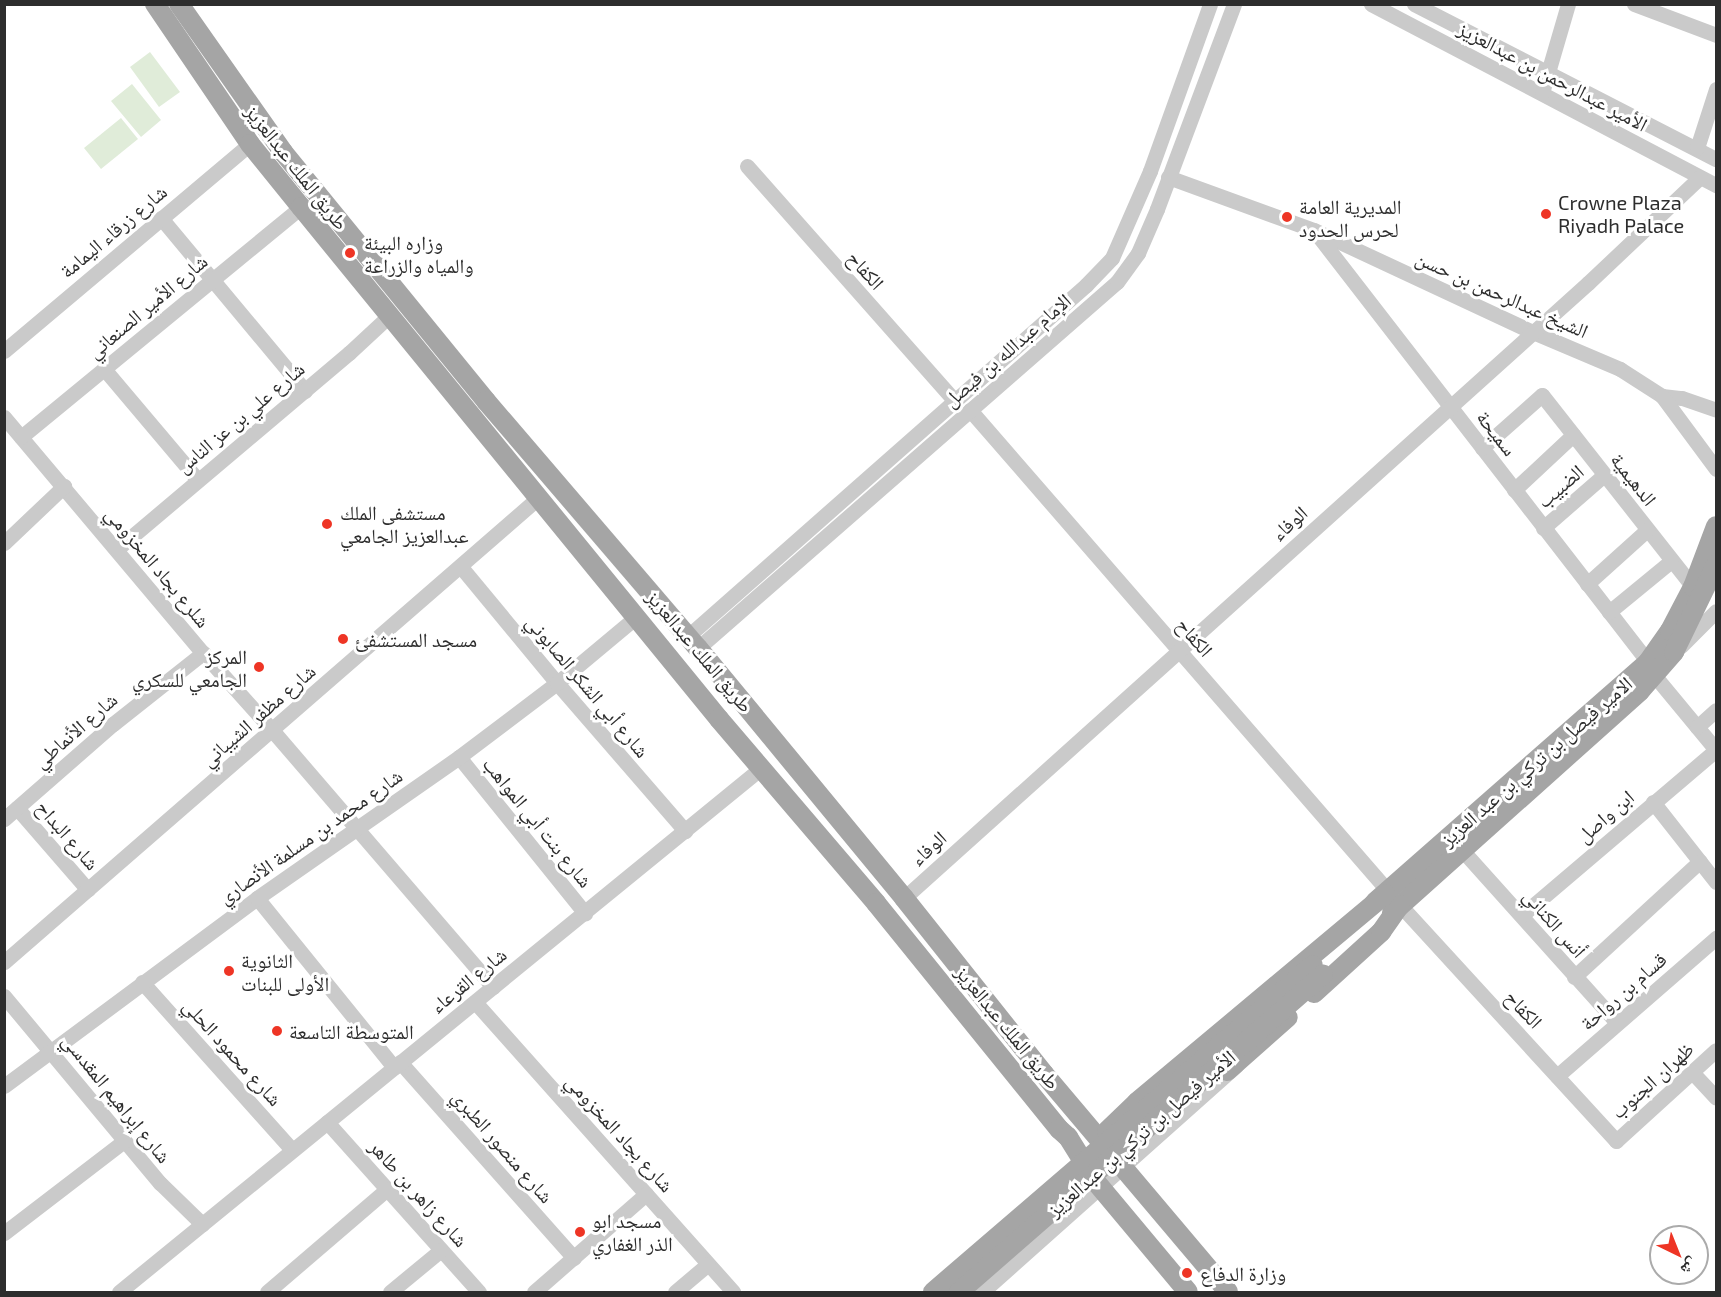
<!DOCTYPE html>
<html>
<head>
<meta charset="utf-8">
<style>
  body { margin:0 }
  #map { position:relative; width:1721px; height:1297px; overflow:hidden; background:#fff; font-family:"Exo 2","Noto Naskh Arabic",sans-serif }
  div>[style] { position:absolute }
  .green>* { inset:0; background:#e0ecd9 }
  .minor>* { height:15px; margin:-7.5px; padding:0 7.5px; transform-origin:7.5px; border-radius:7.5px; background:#cacaca }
  .major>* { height:20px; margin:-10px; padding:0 10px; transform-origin:10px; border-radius:10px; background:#a5a5a5 }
  .major-bridge>* { height:20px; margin:-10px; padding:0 10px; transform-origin:10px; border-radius:10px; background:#a5a5a5 }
  .dots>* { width:16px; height:16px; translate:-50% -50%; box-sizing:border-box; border:3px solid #fff; border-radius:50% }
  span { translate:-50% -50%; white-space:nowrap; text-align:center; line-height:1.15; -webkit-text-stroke:6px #fff; paint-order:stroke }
  .street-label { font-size:20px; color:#2d2d2d }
  .poi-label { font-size:20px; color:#2d2d2d }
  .left { translate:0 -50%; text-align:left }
  .right { translate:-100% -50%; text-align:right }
  .frame { position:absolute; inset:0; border:6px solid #2d2d2d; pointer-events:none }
  .north { position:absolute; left:1649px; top:1225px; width:60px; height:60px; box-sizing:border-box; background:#fff; border:2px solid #ababab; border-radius:50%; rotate:137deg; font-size:16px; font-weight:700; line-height:24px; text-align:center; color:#2d2d2d }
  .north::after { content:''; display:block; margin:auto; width:21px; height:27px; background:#ee3525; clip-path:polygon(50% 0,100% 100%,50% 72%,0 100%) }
</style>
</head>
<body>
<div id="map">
  <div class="green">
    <i style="clip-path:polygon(150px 52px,180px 92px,159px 107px,130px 67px)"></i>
    <i style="clip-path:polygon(132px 84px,161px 120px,141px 137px,111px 101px)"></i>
    <i style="clip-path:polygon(121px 118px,138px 139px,101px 169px,84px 148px)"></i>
  </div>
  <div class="minor">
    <i style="left:1371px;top:4px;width:390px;rotate:27.7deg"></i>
    <i style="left:1414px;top:4px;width:339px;rotate:27.2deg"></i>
    <i style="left:1634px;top:4px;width:88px;rotate:20.7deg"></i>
    <i style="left:1542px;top:93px;width:93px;rotate:-73.7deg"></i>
    <i style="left:1697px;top:148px;width:62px;rotate:-72.1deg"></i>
    <i style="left:747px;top:166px;width:314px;rotate:48.5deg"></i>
    <i style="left:1168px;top:177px;width:155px;rotate:20deg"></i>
    <i style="left:1314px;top:230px;width:242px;rotate:25deg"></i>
    <i style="left:1533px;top:332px;width:95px;rotate:23deg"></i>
    <i style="left:1620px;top:369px;width:50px;rotate:32.7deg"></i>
    <i style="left:1662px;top:396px;width:20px;rotate:6deg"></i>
    <i style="left:1682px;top:398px;width:36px;rotate:19deg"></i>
    <i style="left:161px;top:218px;width:225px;rotate:50.2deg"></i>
    <i style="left:1316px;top:233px;width:542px;rotate:52.26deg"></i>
    <i style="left:4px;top:351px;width:322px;rotate:-40.1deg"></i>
    <i style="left:105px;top:370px;width:143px;rotate:49.8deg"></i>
    <i style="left:1662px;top:396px;width:91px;rotate:53.5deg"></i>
    <i style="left:970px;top:410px;width:637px;rotate:49.01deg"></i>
    <i style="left:4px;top:417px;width:309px;rotate:49.9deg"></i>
    <i style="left:203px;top:653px;width:103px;rotate:48.1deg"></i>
    <i style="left:272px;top:730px;width:339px;rotate:49.3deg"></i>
    <i style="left:21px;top:437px;width:362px;rotate:-39.4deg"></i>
    <i style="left:1482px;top:448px;width:80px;rotate:-41.5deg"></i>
    <i style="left:1542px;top:395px;width:244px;rotate:51.8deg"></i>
    <i style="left:1514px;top:490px;width:81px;rotate:-43deg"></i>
    <i style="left:1543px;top:528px;width:81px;rotate:-41deg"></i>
    <i style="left:4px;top:543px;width:83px;rotate:-43.5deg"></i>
    <i style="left:117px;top:549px;width:304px;rotate:-40.2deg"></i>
    <i style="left:349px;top:353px;width:54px;rotate:-42.8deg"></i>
    <i style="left:461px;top:567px;width:151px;rotate:50.4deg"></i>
    <i style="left:557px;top:683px;width:196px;rotate:49.1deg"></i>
    <i style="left:1587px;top:584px;width:81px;rotate:-42deg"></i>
    <i style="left:1609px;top:612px;width:80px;rotate:-39.4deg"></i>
    <i style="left:688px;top:636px;width:531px;rotate:-41.41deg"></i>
    <i style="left:1086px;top:285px;width:37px;rotate:-46deg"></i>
    <i style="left:1112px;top:258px;width:95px;rotate:-66.4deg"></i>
    <i style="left:1150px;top:171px;width:177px;rotate:-70.2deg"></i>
    <i style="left:1681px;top:646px;width:49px;rotate:-45deg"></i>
    <i style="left:698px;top:648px;width:556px;rotate:-41.14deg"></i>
    <i style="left:1117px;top:282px;width:36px;rotate:-54deg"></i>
    <i style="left:1138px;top:253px;width:48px;rotate:-66.6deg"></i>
    <i style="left:1157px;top:209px;width:219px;rotate:-69.4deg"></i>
    <i style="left:1654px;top:675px;width:97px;rotate:50.4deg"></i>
    <i style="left:1697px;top:727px;width:25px;rotate:-42deg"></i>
    <i style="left:459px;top:757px;width:201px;rotate:51.1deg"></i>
    <i style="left:1653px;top:802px;width:102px;rotate:51.8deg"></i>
    <i style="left:17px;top:808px;width:108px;rotate:49.1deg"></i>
    <i style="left:4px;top:819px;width:145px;rotate:-41.1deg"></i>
    <i style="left:113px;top:724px;width:115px;rotate:-38.3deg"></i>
    <i style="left:1462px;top:850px;width:232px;rotate:48.1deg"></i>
    <i style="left:257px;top:898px;width:218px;rotate:51deg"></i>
    <i style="left:904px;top:898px;width:920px;rotate:-41.96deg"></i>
    <i style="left:1588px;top:283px;width:154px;rotate:-43.4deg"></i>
    <i style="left:1400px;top:905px;width:320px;rotate:47.5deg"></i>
    <i style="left:1616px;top:1141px;width:135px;rotate:-42.3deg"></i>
    <i style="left:1522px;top:915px;width:255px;rotate:-40.4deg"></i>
    <i style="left:4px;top:962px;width:707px;rotate:-40.99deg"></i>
    <i style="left:1574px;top:977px;width:171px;rotate:-42.6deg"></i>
    <i style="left:142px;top:982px;width:225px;rotate:48.2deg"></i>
    <i style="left:4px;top:996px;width:244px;rotate:50.2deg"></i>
    <i style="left:160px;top:1183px;width:59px;rotate:44.3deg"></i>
    <i style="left:475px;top:1002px;width:388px;rotate:48.3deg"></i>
    <i style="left:400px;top:1062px;width:262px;rotate:48.4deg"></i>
    <i style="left:1692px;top:1072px;width:35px;rotate:47deg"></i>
    <i style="left:1557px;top:1076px;width:211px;rotate:-41deg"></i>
    <i style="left:4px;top:1086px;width:315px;rotate:-36.6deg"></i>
    <i style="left:257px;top:898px;width:246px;rotate:-34.9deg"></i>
    <i style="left:459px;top:757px;width:123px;rotate:-37.1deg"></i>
    <i style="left:557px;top:683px;width:103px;rotate:-39.9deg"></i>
    <i style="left:327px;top:1122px;width:228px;rotate:48.2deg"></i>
    <i style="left:4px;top:1233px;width:151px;rotate:-37.5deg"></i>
    <i style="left:119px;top:1292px;width:829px;rotate:-39.22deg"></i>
    <i style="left:267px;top:1292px;width:158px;rotate:-40.6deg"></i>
    <i style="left:390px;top:1292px;width:66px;rotate:-39.5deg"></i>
    <i style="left:534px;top:1292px;width:149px;rotate:-41.2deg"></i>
    <i style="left:675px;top:1292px;width:43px;rotate:-40.3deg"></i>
    <i style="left:982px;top:1292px;width:341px;rotate:-41.7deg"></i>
  </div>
  <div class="major">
    <i style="left:155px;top:4px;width:169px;rotate:55.8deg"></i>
    <i style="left:250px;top:144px;width:81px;rotate:51deg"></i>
    <i style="left:301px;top:207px;width:661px;rotate:50.77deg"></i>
    <i style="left:719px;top:719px;width:242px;rotate:49.5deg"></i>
    <i style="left:876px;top:903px;width:291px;rotate:51deg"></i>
    <i style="left:1059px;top:1129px;width:12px;rotate:42deg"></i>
    <i style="left:1068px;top:1137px;width:53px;rotate:58.1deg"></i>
    <i style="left:1096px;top:1182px;width:143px;rotate:50.1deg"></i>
    <i style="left:179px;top:4px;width:181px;rotate:54.9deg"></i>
    <i style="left:283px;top:152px;width:321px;rotate:50.8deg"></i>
    <i style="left:486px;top:401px;width:326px;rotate:49.4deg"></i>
    <i style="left:698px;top:648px;width:324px;rotate:50.5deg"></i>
    <i style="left:904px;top:898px;width:225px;rotate:51.5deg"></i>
    <i style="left:1044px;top:1074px;width:285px;rotate:49.8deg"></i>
    <i style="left:1375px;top:902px;width:363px;rotate:-41.3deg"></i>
    <i style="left:1648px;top:662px;width:38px;rotate:-55deg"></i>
    <i style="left:1670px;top:631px;width:50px;rotate:-62.4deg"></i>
    <i style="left:1693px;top:587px;width:65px;rotate:-69.3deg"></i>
    <i style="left:1392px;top:913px;width:333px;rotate:-41.8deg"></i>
    <i style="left:1640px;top:691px;width:52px;rotate:-48.9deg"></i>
    <i style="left:1674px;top:652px;width:97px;rotate:-64.2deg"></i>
    <i style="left:1314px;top:993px;width:91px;rotate:-42.3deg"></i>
    <i style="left:1381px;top:932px;width:33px;rotate:-55deg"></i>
    <i style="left:1227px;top:1071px;width:81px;rotate:-41.5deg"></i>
    <i style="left:1107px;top:1131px;width:42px;rotate:-44deg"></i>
    <i style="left:1137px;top:1102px;width:324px;rotate:-39.9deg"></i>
  </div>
  <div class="major-bridge">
    <i style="left:933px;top:1292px;width:501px;rotate:-40.71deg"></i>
    <i style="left:959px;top:1292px;width:483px;rotate:-41.1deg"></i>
  </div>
  <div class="dots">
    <i style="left:1546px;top:214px;background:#ee3525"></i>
    <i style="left:1287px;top:217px;background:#ee3525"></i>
    <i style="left:350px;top:253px;background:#ee3525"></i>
    <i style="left:327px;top:524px;background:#ee3525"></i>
    <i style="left:343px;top:639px;background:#ee3525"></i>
    <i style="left:259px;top:667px;background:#ee3525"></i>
    <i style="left:229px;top:971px;background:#ee3525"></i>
    <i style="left:277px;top:1031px;background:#ee3525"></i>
    <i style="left:580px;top:1232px;background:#ee3525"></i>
    <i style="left:1187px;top:1273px;background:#ee3525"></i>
  </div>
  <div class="street-label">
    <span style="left:1553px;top:76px;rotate:28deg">الأمير عبدالرحمن بن عبدالعزيز</span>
    <span style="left:297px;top:167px;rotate:52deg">طريق الملك عبدالعزيز</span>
    <span style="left:113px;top:231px;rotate:-40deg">شارع زرقاء اليمامة</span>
    <span style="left:866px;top:270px;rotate:48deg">الكفاح</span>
    <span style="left:1502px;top:294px;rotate:24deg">الشيخ عبدالرحمن بن حسن</span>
    <span style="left:147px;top:306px;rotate:-40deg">شارع الأمير الصنعاني</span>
    <span style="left:1007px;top:350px;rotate:-41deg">الإمام عبدالله بن فيصل</span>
    <span style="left:240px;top:417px;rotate:-40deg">شارع علي بن عز الناس</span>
    <span style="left:1497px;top:433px;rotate:52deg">سميحة</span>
    <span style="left:1634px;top:479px;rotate:52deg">الدهيمية</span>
    <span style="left:1560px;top:486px;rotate:-41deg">الضبيب</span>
    <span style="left:1289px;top:523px;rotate:-42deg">الوفاء</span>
    <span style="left:158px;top:567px;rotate:50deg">شلرع بجاد المخزومي</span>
    <span style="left:1195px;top:637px;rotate:49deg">الكفاح</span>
    <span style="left:700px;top:651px;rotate:50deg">طريق الملك عبدالعزيز</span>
    <span style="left:588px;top:686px;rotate:50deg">شارع أبي الشكر الصابوني</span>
    <span style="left:258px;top:715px;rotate:-41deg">شارع مظفر الشيباني</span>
    <span style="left:75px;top:730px;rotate:-41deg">شارع الأنماطي</span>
    <span style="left:1536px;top:761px;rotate:-41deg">الامير فيصل بن تركي بن عبد العزيز</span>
    <span style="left:1605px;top:816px;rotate:-41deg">ابن واصل</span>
    <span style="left:538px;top:822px;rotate:51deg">شارع بنت أبي المواهب</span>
    <span style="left:68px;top:835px;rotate:49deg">شارع البداح</span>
    <span style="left:310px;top:836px;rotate:-35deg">شارع محمد بن مسلمة الأنصاري</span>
    <span style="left:928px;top:848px;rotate:-42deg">الوفاء</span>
    <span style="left:1555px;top:923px;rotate:49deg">أنس الكناني</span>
    <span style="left:468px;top:980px;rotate:-39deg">شارع القرعاء</span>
    <span style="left:1623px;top:991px;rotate:-41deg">قسام بن رواحة</span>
    <span style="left:1524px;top:1009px;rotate:47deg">الكفاح</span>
    <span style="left:1008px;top:1027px;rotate:51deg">طريق الملك عبدالعزيز</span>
    <span style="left:233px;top:1052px;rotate:48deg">شارع محمود الحلي</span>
    <span style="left:1652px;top:1080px;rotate:-42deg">ظهران الجنوب</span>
    <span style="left:117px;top:1098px;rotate:51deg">شارع إبراهيم المقدسي</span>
    <span style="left:620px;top:1133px;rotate:48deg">شارع بجاد المخزومي</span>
    <span style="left:1141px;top:1133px;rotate:-41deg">الأمير فيصل بن تركي بن عبدالعزيز</span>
    <span style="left:503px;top:1146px;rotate:49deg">شارع منصور الطبري</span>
    <span style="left:419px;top:1193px;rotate:48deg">شارع زاهر بن طاهر</span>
  </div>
  <div class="poi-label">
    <span class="left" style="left:1558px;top:214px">Crowne Plaza<br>Riyadh Palace</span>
    <span class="left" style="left:1299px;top:218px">المديرية العامة<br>لحرس الحدود</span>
    <span class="left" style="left:364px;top:254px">وزاره البيئة<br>والمياه والزراعة</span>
    <span class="left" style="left:340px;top:524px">مستشفى الملك<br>عبدالعزيز الجامعي</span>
    <span class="left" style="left:355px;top:639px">مسجد المستشفئ</span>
    <span class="right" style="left:247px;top:668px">المركز<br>الجامعي للسكري</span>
    <span class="left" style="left:241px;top:972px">الثانوية<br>الأولى للبنات</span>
    <span class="left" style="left:289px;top:1031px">المتوسطة التاسعة</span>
    <span class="left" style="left:592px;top:1232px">مسجد ابو<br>الذر الغفاري</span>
    <span class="left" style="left:1200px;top:1273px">وزارة الدفاع</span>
  </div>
  <div class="frame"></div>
  <div class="north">ش</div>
</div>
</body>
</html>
